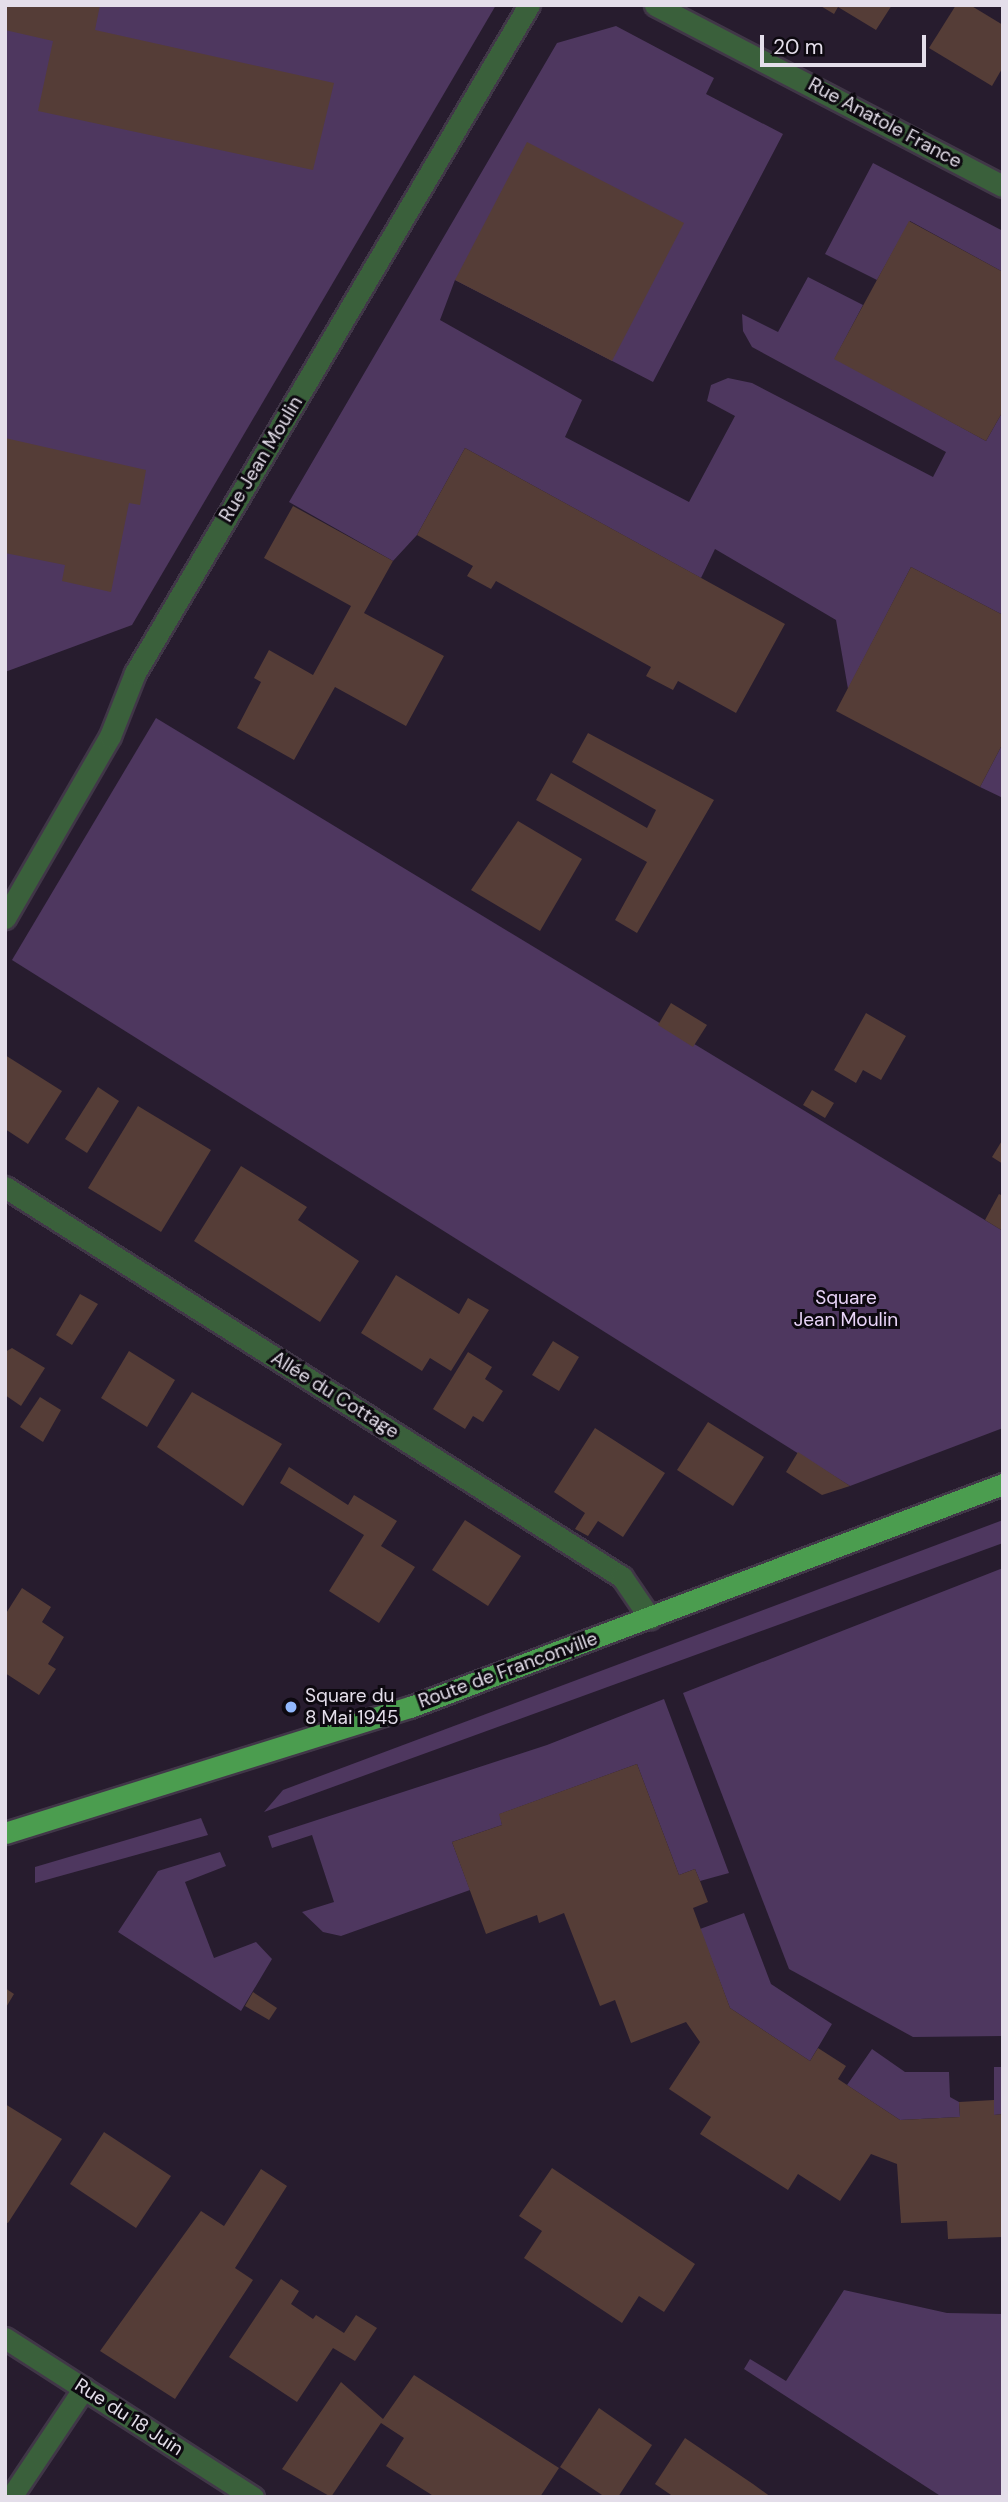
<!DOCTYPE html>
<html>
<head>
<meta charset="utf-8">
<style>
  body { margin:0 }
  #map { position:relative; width:1008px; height:2502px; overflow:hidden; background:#271c2e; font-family:"DM Sans",sans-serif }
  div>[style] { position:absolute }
  .green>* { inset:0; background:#4e375f }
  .building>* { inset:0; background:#553d37 }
  .roads { filter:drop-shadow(2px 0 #413748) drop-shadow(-2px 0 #413748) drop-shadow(0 2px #413748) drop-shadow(0 -2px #413748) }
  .minor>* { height:21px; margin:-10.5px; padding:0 10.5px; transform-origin:10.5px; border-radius:10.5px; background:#3a603b }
  .major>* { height:21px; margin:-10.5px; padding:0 10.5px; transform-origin:10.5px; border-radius:10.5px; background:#4b9d4f }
  .dots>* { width:19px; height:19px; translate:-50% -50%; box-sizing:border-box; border:4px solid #0d0910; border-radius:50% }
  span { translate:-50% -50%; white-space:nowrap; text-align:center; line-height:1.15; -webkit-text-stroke:6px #0d0910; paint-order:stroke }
  .street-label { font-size:19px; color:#e4deea }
  .park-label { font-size:19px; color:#e9d4f8 }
  .poi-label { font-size:19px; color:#e4deea }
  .left { translate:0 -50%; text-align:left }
  .frame { position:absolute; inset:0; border:7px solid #e4deea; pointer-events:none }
  .scale { position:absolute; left:760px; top:35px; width:166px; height:32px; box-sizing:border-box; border:4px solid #e4deea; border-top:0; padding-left:9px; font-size:21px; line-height:24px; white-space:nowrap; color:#e4deea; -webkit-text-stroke:5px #0d0910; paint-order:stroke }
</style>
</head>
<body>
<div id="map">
  <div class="green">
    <i style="clip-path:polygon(5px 5px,496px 5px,132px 625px,5px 672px)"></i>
    <i style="clip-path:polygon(616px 26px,714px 78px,706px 94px,783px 134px,653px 382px,455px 280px,440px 320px,582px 400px,565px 437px,689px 502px,735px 416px,707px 401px,711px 385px,728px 378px,752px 383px,933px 477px,946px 452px,752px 347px,743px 331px,742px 314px,778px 332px,808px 277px,863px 305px,835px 358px,986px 441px,1003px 411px,1003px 615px,911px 567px,848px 689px,836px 620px,715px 549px,701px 578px,465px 448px,417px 535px,393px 561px,289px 502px,557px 43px)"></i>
    <i style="clip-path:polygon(873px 163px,1003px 231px,1003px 272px,910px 221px,877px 280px,825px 254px)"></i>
    <i style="clip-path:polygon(156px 718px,1003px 1231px,1003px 1428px,850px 1486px,12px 960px)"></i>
    <i style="clip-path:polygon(1003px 743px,1003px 798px,980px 787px)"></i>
    <i style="clip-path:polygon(1003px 1520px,1003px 1543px,264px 1812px,283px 1790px)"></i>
    <i style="clip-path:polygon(1003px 1568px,1003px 2036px,913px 2037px,789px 1969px,683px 1693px)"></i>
    <i style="clip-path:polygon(664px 1699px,729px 1873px,700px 1881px,695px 1869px,679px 1875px,637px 1764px,500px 1814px,502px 1825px,452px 1842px,470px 1890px,341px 1936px,323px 1932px,302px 1912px,334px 1902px,312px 1835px,272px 1848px,268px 1836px,547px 1745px)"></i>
    <i style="clip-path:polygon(201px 1818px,208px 1835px,35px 1883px,35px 1867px)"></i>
    <i style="clip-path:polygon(220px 1852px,226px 1866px,185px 1882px,214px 1958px,256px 1942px,272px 1959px,241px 2011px,118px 1932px,158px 1871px)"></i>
    <i style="clip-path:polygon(744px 1913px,771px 1984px,832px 2024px,810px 2061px,730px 2008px,700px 1929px)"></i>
    <i style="clip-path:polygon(872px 2049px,905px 2072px,949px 2072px,950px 2097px,959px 2102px,960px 2117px,900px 2120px,847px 2085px)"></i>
    <i style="clip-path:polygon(994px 2067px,1003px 2067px,1003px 2114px,994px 2115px)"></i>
    <i style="clip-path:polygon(844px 2290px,947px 2313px,1003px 2314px,1003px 2497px,942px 2497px,744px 2369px,750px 2359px,786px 2381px)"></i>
  </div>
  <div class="building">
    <i style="clip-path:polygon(5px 5px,100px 5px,95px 30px,334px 83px,313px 170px,38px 111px,53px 41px,5px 30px)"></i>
    <i style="clip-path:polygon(819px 5px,892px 5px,876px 30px,838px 7px,834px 14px)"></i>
    <i style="clip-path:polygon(956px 5px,970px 5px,1003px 25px,1003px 67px,992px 86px,929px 48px)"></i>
    <i style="clip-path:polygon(527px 142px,684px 223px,612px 361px,455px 280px)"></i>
    <i style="clip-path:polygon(909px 221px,1003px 272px,1003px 411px,986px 441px,834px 359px)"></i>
    <i style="clip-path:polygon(5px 438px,146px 470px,140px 505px,129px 503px,111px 592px,62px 581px,65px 565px,5px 553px)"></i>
    <i style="clip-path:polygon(465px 448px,785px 624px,736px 713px,678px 681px,673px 690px,646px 676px,651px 667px,496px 581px,491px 589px,467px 576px,473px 566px,417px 535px)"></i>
    <i style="clip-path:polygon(293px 506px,393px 561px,364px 613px,444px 656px,406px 726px,335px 687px,294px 760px,237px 728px,261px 682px,254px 678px,269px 650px,313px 675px,351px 606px,264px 558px)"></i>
    <i style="clip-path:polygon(911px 567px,1003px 615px,1003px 743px,980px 787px,836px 711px)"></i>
    <i style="clip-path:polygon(588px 733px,714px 800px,637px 933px,615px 920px,647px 862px,536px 800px,551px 773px,647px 828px,656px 810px,572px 762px)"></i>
    <i style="clip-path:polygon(518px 821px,582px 859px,540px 931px,471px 890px)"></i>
    <i style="clip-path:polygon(671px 1003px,707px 1025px,693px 1047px,658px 1025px)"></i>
    <i style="clip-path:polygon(866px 1013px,906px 1036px,881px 1080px,863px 1070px,856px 1083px,834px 1070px)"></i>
    <i style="clip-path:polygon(5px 1055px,62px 1091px,28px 1144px,5px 1129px)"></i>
    <i style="clip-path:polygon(98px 1087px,119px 1101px,87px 1153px,65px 1139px)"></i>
    <i style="clip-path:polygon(812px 1090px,834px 1103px,825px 1118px,803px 1105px)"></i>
    <i style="clip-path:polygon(138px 1106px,211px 1150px,161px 1232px,88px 1188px)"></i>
    <i style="clip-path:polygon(1003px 1139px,1003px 1164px,992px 1157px)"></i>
    <i style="clip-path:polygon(241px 1166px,307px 1207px,298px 1220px,359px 1261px,320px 1322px,194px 1241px)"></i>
    <i style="clip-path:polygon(999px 1194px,1003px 1196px,1003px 1231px,985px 1220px)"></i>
    <i style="clip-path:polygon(396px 1275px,459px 1314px,468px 1298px,489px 1310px,451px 1371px,430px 1358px,422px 1371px,361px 1333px)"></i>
    <i style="clip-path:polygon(80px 1294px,98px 1304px,72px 1345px,56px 1335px)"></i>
    <i style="clip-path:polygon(553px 1341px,579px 1357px,559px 1391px,532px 1375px)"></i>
    <i style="clip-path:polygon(12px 1348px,45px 1368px,21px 1406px,5px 1395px,5px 1352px)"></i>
    <i style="clip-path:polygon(129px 1351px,175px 1380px,147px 1427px,101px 1398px)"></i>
    <i style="clip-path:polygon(468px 1352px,492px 1367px,485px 1379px,503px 1391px,483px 1422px,473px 1416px,465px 1429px,433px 1409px)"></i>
    <i style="clip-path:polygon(192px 1392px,282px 1444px,243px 1506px,157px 1447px)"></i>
    <i style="clip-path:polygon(40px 1397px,61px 1410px,43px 1442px,20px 1427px)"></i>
    <i style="clip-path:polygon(708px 1422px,764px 1457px,733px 1506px,677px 1470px)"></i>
    <i style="clip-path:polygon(595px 1428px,665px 1473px,623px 1537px,598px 1521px,588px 1536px,575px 1529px,585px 1513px,554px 1492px)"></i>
    <i style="clip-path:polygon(798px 1452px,850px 1486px,822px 1495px,786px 1472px)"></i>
    <i style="clip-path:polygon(289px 1467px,348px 1505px,354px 1495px,397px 1521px,381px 1546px,415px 1567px,379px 1623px,329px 1591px,364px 1535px,280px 1483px)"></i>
    <i style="clip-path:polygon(465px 1520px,521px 1556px,488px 1606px,432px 1570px)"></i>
    <i style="clip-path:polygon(22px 1588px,51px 1607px,42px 1622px,64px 1637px,48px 1664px,56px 1669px,39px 1695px,5px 1673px,5px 1615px)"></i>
    <i style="clip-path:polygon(637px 1764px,679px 1875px,695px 1869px,700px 1881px,708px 1902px,693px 1908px,730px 2008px,810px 2061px,818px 2048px,846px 2066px,838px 2079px,900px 2120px,960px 2117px,959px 2102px,994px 2100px,994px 2115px,1003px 2114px,1003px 2237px,948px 2239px,947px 2221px,901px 2223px,897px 2164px,871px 2154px,840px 2201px,798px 2174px,788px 2190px,700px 2134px,711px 2117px,669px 2089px,700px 2042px,686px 2022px,631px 2043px,615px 2000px,600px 2006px,564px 1913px,539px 1923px,537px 1915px,486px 1934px,452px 1842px,502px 1825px,499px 1814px)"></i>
    <i style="clip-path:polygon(5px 1988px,14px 1994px,5px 2009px)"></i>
    <i style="clip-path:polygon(253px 1992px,277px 2008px,269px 2020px,245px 2006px)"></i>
    <i style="clip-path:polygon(5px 2104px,62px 2139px,8px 2223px,5px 2222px)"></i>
    <i style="clip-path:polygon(104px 2132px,171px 2176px,136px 2228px,70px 2184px)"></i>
    <i style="clip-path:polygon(552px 2168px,695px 2264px,664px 2312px,639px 2296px,622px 2323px,524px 2258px,542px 2231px,519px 2216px)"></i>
    <i style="clip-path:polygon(261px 2169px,287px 2186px,235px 2268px,253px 2280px,175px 2399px,100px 2351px,201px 2211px,224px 2226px)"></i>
    <i style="clip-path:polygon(281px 2279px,299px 2291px,291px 2304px,313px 2319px,316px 2315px,344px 2333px,356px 2315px,377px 2328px,355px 2361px,333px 2348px,297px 2402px,229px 2357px)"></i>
    <i style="clip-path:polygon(414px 2375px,559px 2468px,540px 2497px,435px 2497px,386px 2466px,404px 2438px,381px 2423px,331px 2497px,282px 2469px,341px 2382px,383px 2419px)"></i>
    <i style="clip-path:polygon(599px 2408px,652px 2445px,618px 2497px,605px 2497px,560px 2467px)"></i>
    <i style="clip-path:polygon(685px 2438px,753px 2484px,771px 2497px,674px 2497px,655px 2484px)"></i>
  </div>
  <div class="roads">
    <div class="minor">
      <i style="left:655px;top:5px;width:392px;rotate:27.5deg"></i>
      <i style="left:5px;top:918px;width:210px;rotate:-60deg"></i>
      <i style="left:110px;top:736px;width:68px;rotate:-68.4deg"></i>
      <i style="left:135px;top:673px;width:776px;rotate:-59.47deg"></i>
      <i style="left:5px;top:1187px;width:730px;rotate:32.3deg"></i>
      <i style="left:622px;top:1577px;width:50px;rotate:55.7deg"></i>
      <i style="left:5px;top:2338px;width:295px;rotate:32.7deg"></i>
      <i style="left:11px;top:2497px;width:131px;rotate:-56.2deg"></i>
    </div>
    <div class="major">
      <i style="left:5px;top:1833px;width:424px;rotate:-17.3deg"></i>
      <i style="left:410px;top:1707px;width:634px;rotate:-20.61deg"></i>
    </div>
  </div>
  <div class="dots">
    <i style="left:291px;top:1707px;background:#91b8fd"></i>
  </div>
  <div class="street-label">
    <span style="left:885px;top:123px;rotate:28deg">Rue Anatole France</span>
    <span style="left:261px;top:459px;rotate:-59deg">Rue Jean Moulin</span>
    <span style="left:335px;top:1395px;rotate:32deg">Allée du Cottage</span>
    <span style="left:508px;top:1670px;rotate:-20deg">Route de Franconville</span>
    <span style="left:129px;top:2417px;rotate:33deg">Rue du 18 Juin</span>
  </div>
  <div class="park-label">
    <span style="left:846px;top:1309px">Square<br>Jean Moulin</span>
  </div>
  <div class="poi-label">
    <span class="left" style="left:305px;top:1707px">Square du<br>8 Mai 1945</span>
  </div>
  <div class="frame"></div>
  <div class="scale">20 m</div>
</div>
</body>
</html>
